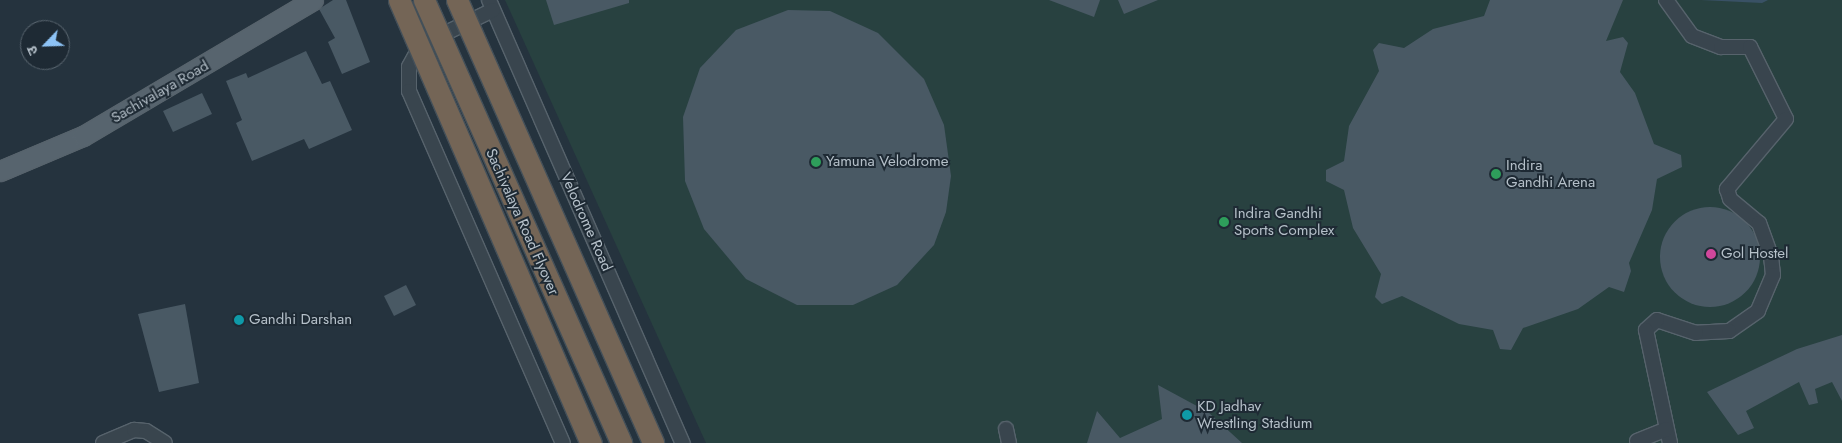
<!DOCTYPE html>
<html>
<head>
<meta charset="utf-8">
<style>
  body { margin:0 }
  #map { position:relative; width:1842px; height:443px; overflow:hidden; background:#25333e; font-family:Jost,"Noto Sans Devanagari",sans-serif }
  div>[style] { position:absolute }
  .green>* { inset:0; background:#284140 }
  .water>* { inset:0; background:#395165 }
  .building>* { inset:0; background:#495964 }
  .round { border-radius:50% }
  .roads { filter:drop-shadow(1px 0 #57636c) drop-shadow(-1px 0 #57636c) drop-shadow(0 1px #57636c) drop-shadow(0 -1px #57636c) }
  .minor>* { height:14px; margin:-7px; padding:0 7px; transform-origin:7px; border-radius:7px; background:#39454e }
  .major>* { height:19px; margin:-9.5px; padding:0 9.5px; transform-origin:9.5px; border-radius:9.5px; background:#57646e }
  .bridges { filter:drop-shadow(1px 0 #445059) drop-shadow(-1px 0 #445059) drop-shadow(0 1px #445059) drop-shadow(0 -1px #445059) }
  .highway-bridge>* { height:21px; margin:-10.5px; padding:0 10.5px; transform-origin:10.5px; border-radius:10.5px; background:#746556 }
  .dots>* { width:14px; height:14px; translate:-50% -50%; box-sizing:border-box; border:2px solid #1e2a34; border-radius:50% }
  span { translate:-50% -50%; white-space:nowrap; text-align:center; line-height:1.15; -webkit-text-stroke:4px #1e2a34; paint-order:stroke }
  .street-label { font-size:15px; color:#b5c0c9 }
  .poi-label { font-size:15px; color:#b5c0c9 }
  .left { translate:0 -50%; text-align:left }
  .north { position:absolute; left:20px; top:20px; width:50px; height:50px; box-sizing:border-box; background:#1e2a34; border:1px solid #5a6670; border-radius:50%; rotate:246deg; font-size:14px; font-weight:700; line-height:20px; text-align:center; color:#b5c0c9 }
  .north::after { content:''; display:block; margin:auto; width:18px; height:22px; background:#8dc3f6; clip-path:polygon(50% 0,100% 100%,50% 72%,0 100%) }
</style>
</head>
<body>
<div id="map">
  <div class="green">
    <i style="clip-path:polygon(505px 0,1842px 0,1842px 443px,706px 443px)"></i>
  </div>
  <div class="water">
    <i style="clip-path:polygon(1701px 0,1768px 0,1762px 3px)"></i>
  </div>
  <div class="building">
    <i style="clip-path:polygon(333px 0,346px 0,370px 62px,342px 74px,328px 42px,335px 38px,319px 9px)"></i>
    <i style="clip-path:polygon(546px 0,629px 0,629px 3px,554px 25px)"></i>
    <i style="clip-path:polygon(1049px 0,1100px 0,1094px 17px)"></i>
    <i style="clip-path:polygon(1118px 0,1158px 0,1124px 14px)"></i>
    <i style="clip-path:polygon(1490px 0,1623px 0,1606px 41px,1623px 37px,1628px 43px,1620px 72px,1635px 93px,1654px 144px,1681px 155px,1682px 167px,1657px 179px,1652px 210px,1629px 263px,1631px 271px,1624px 292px,1609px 287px,1578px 309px,1523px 328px,1511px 350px,1500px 349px,1493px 330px,1459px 324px,1402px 296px,1382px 304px,1375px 297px,1381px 274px,1353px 228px,1344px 190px,1326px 181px,1326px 170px,1344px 161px,1349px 126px,1379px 71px,1373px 50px,1379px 43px,1404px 48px,1433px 29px,1484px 16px)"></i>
    <i style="clip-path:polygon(788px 10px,830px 11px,878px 33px,924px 79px,944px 125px,951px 176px,946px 212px,934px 245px,897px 285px,853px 305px,797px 305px,746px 279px,704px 229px,685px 181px,683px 117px,700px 68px,736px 30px)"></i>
    <i style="clip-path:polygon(306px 51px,322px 84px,330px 81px,352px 130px,309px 149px,304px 139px,252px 161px,236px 123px,242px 120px,226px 81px,246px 73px,248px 78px)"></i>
    <i style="clip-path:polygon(202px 93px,212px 114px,173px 132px,163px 111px)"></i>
    <i class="round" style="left:1660px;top:207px;width:100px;height:100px"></i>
    <i style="clip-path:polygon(406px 285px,416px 305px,394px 316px,384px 296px)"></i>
    <i style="clip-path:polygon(185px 304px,199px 383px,159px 392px,138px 314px)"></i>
    <i style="clip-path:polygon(1842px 335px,1842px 401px,1832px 382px,1815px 389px,1818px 403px,1809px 405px,1799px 382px,1746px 411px,1754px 428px,1738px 435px,1707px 392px,1797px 349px)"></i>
    <i style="clip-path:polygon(1158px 385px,1208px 412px,1242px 443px,1087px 443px,1097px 411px,1120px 438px,1162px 419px)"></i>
  </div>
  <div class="roads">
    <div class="minor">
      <i style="left:489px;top:0;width:484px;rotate:66.4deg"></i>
      <i style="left:1666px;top:0;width:44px;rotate:54.2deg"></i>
      <i style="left:1692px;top:36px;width:31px;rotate:21deg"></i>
      <i style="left:1721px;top:47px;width:29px"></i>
      <i style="left:1750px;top:47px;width:80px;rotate:63.4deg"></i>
      <i style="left:1786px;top:119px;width:92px;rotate:130.1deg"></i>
      <i style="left:1727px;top:189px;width:10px;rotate:73deg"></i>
      <i style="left:1730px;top:199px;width:38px;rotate:40deg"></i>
      <i style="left:1759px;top:223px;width:35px;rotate:70deg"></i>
      <i style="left:1771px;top:256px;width:19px;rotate:84deg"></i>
      <i style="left:1773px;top:275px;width:39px;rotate:113deg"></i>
      <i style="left:1758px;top:311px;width:35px;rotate:145deg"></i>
      <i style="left:1729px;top:331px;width:33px;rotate:177deg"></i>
      <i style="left:1696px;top:333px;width:41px;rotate:-161.6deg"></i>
      <i style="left:1657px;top:320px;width:15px;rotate:138deg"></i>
      <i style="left:1646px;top:330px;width:116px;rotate:78deg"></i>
      <i style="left:493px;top:10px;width:80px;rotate:154.1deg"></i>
      <i style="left:421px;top:45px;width:25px;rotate:119deg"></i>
      <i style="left:409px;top:67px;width:24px;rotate:90deg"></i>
      <i style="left:409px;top:91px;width:384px;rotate:66.4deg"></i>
      <i style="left:1006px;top:429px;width:14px;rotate:78deg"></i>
      <i style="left:1637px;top:441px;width:31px;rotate:-22deg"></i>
      <i style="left:103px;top:443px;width:34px;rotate:-23deg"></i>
      <i style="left:134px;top:430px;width:12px;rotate:5deg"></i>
      <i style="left:146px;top:431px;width:22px;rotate:32deg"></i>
    </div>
    <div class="major">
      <i style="left:0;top:171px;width:90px;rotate:-22.9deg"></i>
      <i style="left:83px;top:136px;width:267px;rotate:-30.6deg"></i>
    </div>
  </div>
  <div class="bridges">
    <div class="highway-bridge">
      <i style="left:399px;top:0;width:483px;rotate:66.6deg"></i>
      <i style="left:424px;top:0;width:485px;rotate:66deg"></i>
      <i style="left:457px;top:0;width:484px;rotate:66.1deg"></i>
    </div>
  </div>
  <div class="dots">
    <i style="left:816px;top:162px;background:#2e9e5b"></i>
    <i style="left:1496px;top:174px;background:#2e9e5b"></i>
    <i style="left:1224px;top:222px;background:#2e9e5b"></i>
    <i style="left:1711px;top:254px;background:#d1479c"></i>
    <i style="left:239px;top:320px;background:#0f9aa8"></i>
    <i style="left:1187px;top:415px;background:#0f9aa8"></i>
  </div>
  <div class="street-label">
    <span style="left:160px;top:92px;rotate:-30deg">Sachivalaya Road</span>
    <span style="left:522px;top:222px;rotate:66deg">Sachivalaya Road Flyover</span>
    <span style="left:586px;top:222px;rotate:66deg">Velodrome Road</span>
  </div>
  <div class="poi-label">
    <span class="left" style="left:826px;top:162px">Yamuna Velodrome</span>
    <span class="left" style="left:1506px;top:174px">Indira<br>Gandhi Arena</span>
    <span class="left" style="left:1234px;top:222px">Indira Gandhi<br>Sports Complex</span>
    <span class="left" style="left:1721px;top:254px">Gol Hostel</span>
    <span class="left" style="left:249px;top:320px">Gandhi Darshan</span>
    <span class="left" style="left:1197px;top:415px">KD Jadhav<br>Wrestling Stadium</span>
  </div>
  <div class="north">उ</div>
</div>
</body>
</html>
